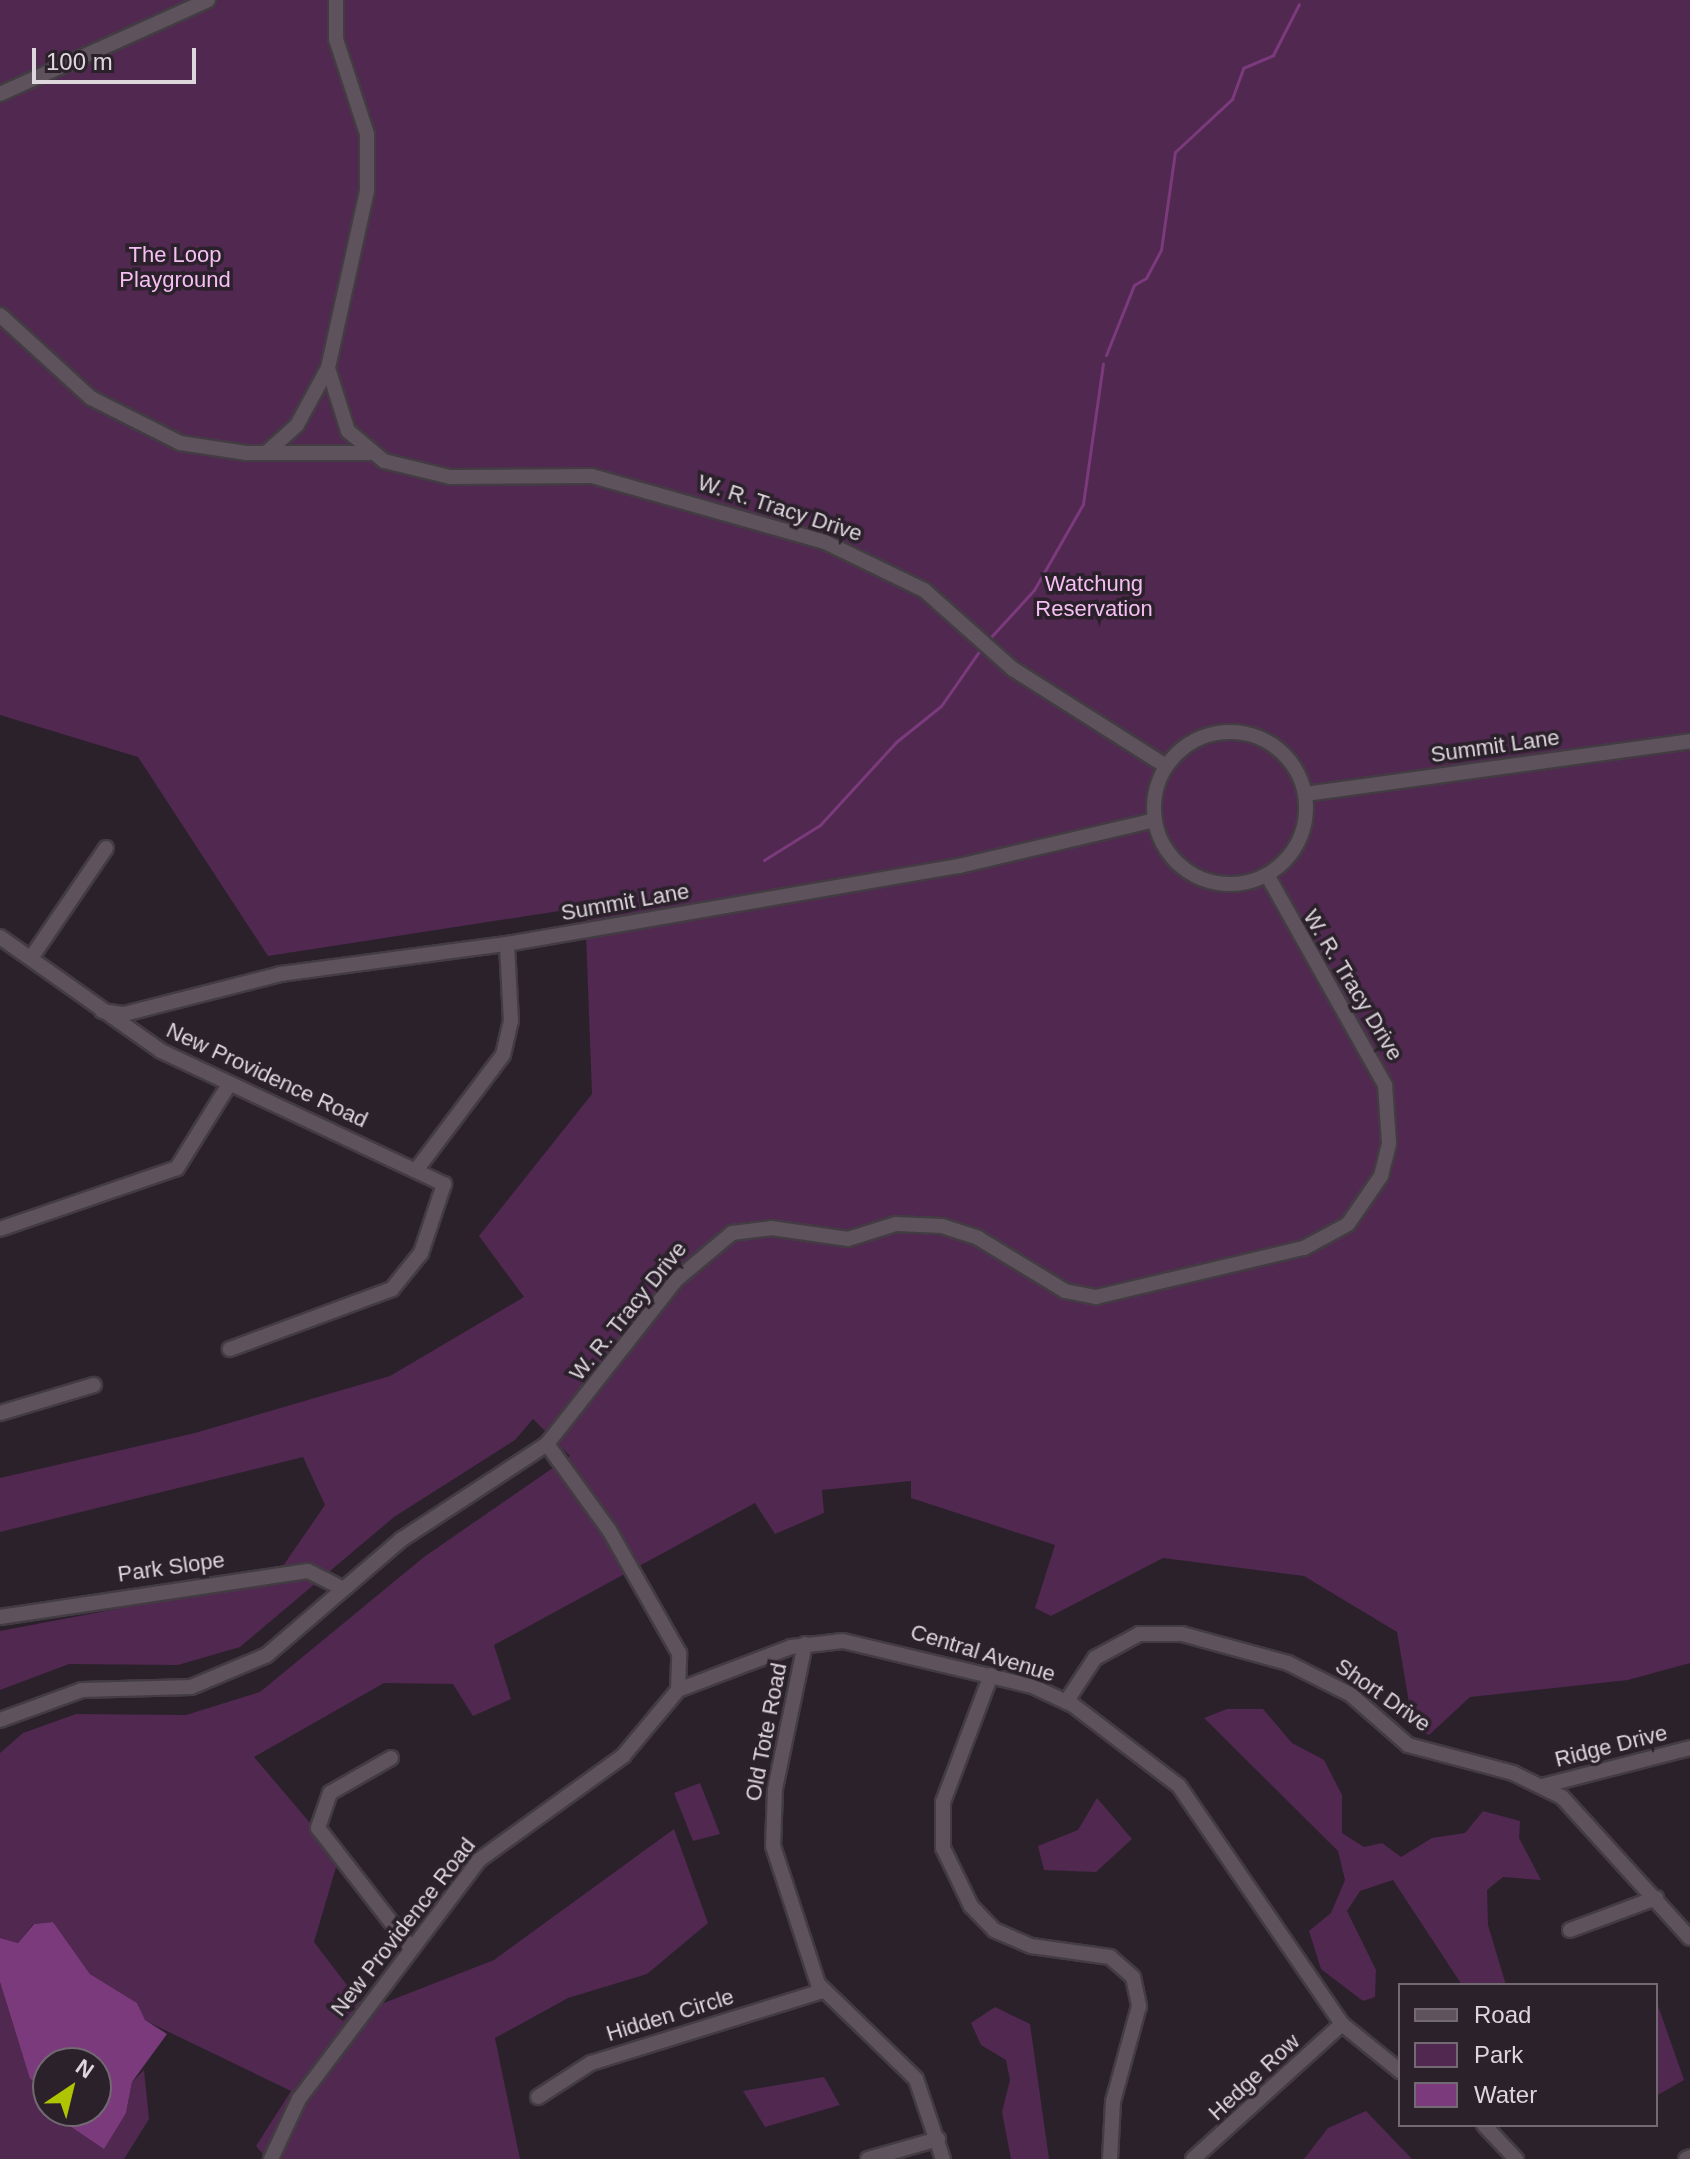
<!DOCTYPE html>
<html>
<head>
<meta charset="utf-8">
<style>
  body { margin:0 }
  #map { position:relative; width:1690px; height:2159px; overflow:hidden; background:#2b212b; font-family:Arial,sans-serif }
  div>[style] { position:absolute }
  .green>* { inset:0; background:#502850 }
  .water>* { inset:0; background:#7b3a7b }
  .stream>* { height:3px; margin:-1.5px; padding:0 1.5px; transform-origin:1.5px; border-radius:1.5px; background:#7b3a7b }
  .roads { filter:drop-shadow(2px 0 #433c43) drop-shadow(-2px 0 #433c43) drop-shadow(0 2px #433c43) drop-shadow(0 -2px #433c43) }
  .minor>* { height:14px; margin:-7px; padding:0 7px; transform-origin:7px; border-radius:7px; background:#5e525d }
  .minor>.ring { margin:-7px; padding:0; box-sizing:content-box; background:none; border:14px solid #5e525d; border-radius:50% }
  span { translate:-50% -50%; white-space:nowrap; text-align:center; line-height:1.15; -webkit-text-stroke:7px #2b212b; paint-order:stroke }
  .park-label { font-size:22px; color:#f6bff4 }
  .street-label { font-size:22px; color:#ddd6dd }
  .legend { position:absolute; left:1398px; top:1983px; width:260px; height:144px; box-sizing:border-box; background:#2b212b; border:2px solid #726972; margin:0; padding:10px 14px; list-style:none; font-size:24px; color:#ddd6dd }
  .legend li { display:flex; align-items:center; gap:16px; height:40px }
  .legend b { width:40px; border:2px solid #726972 }
  .north { position:absolute; left:32px; top:2047px; width:80px; height:80px; box-sizing:border-box; background:#2b212b; border:2px solid #726972; border-radius:50%; rotate:35deg; font-size:22px; font-weight:700; line-height:32px; text-align:center; color:#ddd6dd }
  .north::after { content:''; display:block; margin:auto; width:28px; height:36px; background:#afc503; clip-path:polygon(50% 0,100% 100%,50% 72%,0 100%) }
  .scale { position:absolute; left:32px; top:48px; width:164px; height:36px; box-sizing:border-box; border:4px solid #ddd6dd; border-top:0; padding-left:10px; font-size:24px; line-height:28px; white-space:nowrap; color:#ddd6dd; -webkit-text-stroke:6px #2b212b; paint-order:stroke }
</style>
</head>
<body>
<div id="map">
  <div class="green">
    <i style="clip-path:polygon(0 0,1690px 0,1690px 1663px,1628px 1680px,1470px 1697px,1429px 1735px,1413px 1726px,1397px 1632px,1304px 1576px,1163px 1558px,1051px 1616px,1035px 1608px,1055px 1545px,911px 1498px,911px 1481px,822px 1490px,824px 1513px,775px 1534px,755px 1503px,494px 1645px,511px 1699px,473px 1716px,453px 1684px,384px 1683px,254px 1757px,339px 1857px,314px 1942px,366px 2010px,494px 1960px,674px 1829px,708px 1923px,647px 1974px,568px 1998px,495px 2038px,520px 2159px,267px 2159px,256px 2146px,291px 2091px,144px 2020px,137px 2003px,90px 1974px,53px 1922px,33px 1924px,18px 1943px,0 1938px,0 1753px,23px 1733px,76px 1714px,186px 1715px,260px 1692px,424px 1557px,570px 1456px,533px 1419px,515px 1440px,394px 1517px,240px 1647px,178px 1665px,69px 1664px,0 1690px,0 1631px,274px 1579px,325px 1505px,303px 1457px,0 1532px,0 1478px,195px 1433px,390px 1376px,524px 1297px,479px 1236px,592px 1094px,585px 907px,268px 956px,138px 757px,0 715px)"></i>
    <i style="clip-path:polygon(1227px 1709px,1263px 1709px,1292px 1743px,1324px 1760px,1342px 1795px,1342px 1833px,1364px 1847px,1382px 1843px,1401px 1857px,1432px 1838px,1465px 1833px,1483px 1811px,1520px 1821px,1519px 1838px,1541px 1880px,1503px 1877px,1487px 1890px,1488px 1925px,1506px 1985px,1462px 1985px,1393px 1880px,1360px 1891px,1347px 1911px,1376px 1970px,1375px 1997px,1363px 2001px,1321px 1969px,1309px 1931px,1331px 1913px,1345px 1880px,1338px 1851px,1204px 1718px)"></i>
    <i style="clip-path:polygon(700px 1783px,720px 1834px,693px 1841px,674px 1793px)"></i>
    <i style="clip-path:polygon(1097px 1798px,1132px 1839px,1096px 1872px,1044px 1870px,1038px 1846px,1078px 1830px)"></i>
    <i style="clip-path:polygon(0 1982px,30px 2079px,48px 2088px,48px 2111px,73px 2111px,70px 2126px,126px 2113px,132px 2082px,144px 2070px,149px 2119px,124px 2159px,0 2159px)"></i>
    <i style="clip-path:polygon(1656px 2000px,1684px 2080px,1656px 2096px)"></i>
    <i style="clip-path:polygon(995px 2007px,1030px 2024px,1049px 2159px,1011px 2159px,1002px 2112px,1010px 2080px,1006px 2060px,981px 2045px,971px 2023px)"></i>
    <i style="clip-path:polygon(824px 2077px,840px 2105px,765px 2127px,743px 2091px)"></i>
    <i style="clip-path:polygon(1366px 2111px,1412px 2159px,1304px 2159px,1328px 2128px)"></i>
  </div>
  <div class="water">
    <i style="clip-path:polygon(53px 1922px,90px 1974px,137px 2003px,145px 2020px,167px 2034px,132px 2082px,126px 2113px,104px 2149px,70px 2126px,73px 2111px,96px 2111px,96px 2063px,48px 2063px,48px 2088px,30px 2079px,0 1982px,0 1938px,18px 1943px,34px 1924px)"></i>
  </div>
  <div class="stream">
    <i style="left:1106px;top:355px;width:75px;rotate:-68.2deg"></i>
    <i style="left:1134px;top:285px;width:14px;rotate:-30deg"></i>
    <i style="left:1146px;top:278px;width:32px;rotate:-62deg"></i>
    <i style="left:1161px;top:250px;width:99px;rotate:-81.9deg"></i>
    <i style="left:1175px;top:152px;width:78px;rotate:-42.9deg"></i>
    <i style="left:1232px;top:99px;width:33px;rotate:-70deg"></i>
    <i style="left:1243px;top:68px;width:33px;rotate:-23deg"></i>
    <i style="left:1273px;top:55px;width:57px;rotate:-63deg"></i>
    <i style="left:990px;top:638px;width:65px;rotate:-47.5deg"></i>
    <i style="left:1034px;top:590px;width:99px;rotate:-60.3deg"></i>
    <i style="left:1083px;top:504px;width:142px;rotate:-81.9deg"></i>
    <i style="left:764px;top:860px;width:66px;rotate:-32deg"></i>
    <i style="left:820px;top:825px;width:113px;rotate:-47.5deg"></i>
    <i style="left:896px;top:742px;width:58px;rotate:-38.7deg"></i>
    <i style="left:941px;top:706px;width:65px;rotate:-55.1deg"></i>
  </div>
  <div class="roads">
    <div class="minor">
      <i style="left:0;top:94px;width:228px;rotate:-24.3deg"></i>
      <i style="left:0;top:315px;width:123px;rotate:42.4deg"></i>
      <i style="left:91px;top:398px;width:100px;rotate:26.8deg"></i>
      <i style="left:180px;top:443px;width:67px;rotate:8.6deg"></i>
      <i style="left:246px;top:453px;width:123px"></i>
      <i style="left:328px;top:368px;width:66px;rotate:72.4deg"></i>
      <i style="left:348px;top:431px;width:47px;rotate:39.8deg"></i>
      <i style="left:384px;top:461px;width:68px;rotate:13.6deg"></i>
      <i style="left:450px;top:477px;width:142px;rotate:-0.4deg"></i>
      <i style="left:592px;top:476px;width:242px;rotate:15.8deg"></i>
      <i style="left:825px;top:542px;width:110px;rotate:25.9deg"></i>
      <i style="left:924px;top:590px;width:119px;rotate:41.6deg"></i>
      <i style="left:1013px;top:669px;width:181px;rotate:32.4deg"></i>
      <i style="left:266px;top:453px;width:42px;rotate:-42.1deg"></i>
      <i style="left:297px;top:425px;width:65px;rotate:-61.5deg"></i>
      <i style="left:328px;top:368px;width:181px;rotate:-77.6deg"></i>
      <i style="left:367px;top:191px;width:57px;rotate:-90deg"></i>
      <i style="left:367px;top:134px;width:100px;rotate:-108.1deg"></i>
      <i style="left:336px;top:39px;width:39px;rotate:-90deg"></i>
      <i class="ring" style="left:1154px;top:732px;width:138px;height:138px"></i>
      <i style="left:1305px;top:794px;width:389px;rotate:-7.8deg"></i>
      <i style="left:0;top:937px;width:197px;rotate:35.3deg"></i>
      <i style="left:161px;top:1051px;width:313px;rotate:25.2deg"></i>
      <i style="left:444px;top:1184px;width:73px;rotate:108.4deg"></i>
      <i style="left:421px;top:1253px;width:46px;rotate:128.9deg"></i>
      <i style="left:392px;top:1289px;width:173px;rotate:159.7deg"></i>
      <i style="left:31px;top:958px;width:133px;rotate:-55.7deg"></i>
      <i style="left:102px;top:1011px;width:22px;rotate:8deg"></i>
      <i style="left:124px;top:1014px;width:162px;rotate:-14.3deg"></i>
      <i style="left:281px;top:974px;width:228px;rotate:-7.6deg"></i>
      <i style="left:507px;top:944px;width:459px;rotate:-9.8deg"></i>
      <i style="left:959px;top:866px;width:201px;rotate:-13.2deg"></i>
      <i style="left:417px;top:1169px;width:143px;rotate:-53deg"></i>
      <i style="left:503px;top:1055px;width:35px;rotate:-77deg"></i>
      <i style="left:511px;top:1021px;width:77px;rotate:-93deg"></i>
      <i style="left:0;top:1229px;width:187px;rotate:-19deg"></i>
      <i style="left:177px;top:1168px;width:97px;rotate:-58.1deg"></i>
      <i style="left:0;top:1413px;width:98px;rotate:-16.6deg"></i>
      <i style="left:0;top:1617px;width:311px;rotate:-8.5deg"></i>
      <i style="left:308px;top:1571px;width:40px;rotate:26.6deg"></i>
      <i style="left:805px;top:1644px;width:148px;rotate:101.7deg"></i>
      <i style="left:775px;top:1789px;width:57px;rotate:92deg"></i>
      <i style="left:773px;top:1846px;width:145px;rotate:71.9deg"></i>
      <i style="left:818px;top:1984px;width:136px;rotate:44.1deg"></i>
      <i style="left:916px;top:2079px;width:84px;rotate:71.4deg"></i>
      <i style="left:991px;top:1675px;width:136px;rotate:110.7deg"></i>
      <i style="left:943px;top:1802px;width:46px;rotate:90deg"></i>
      <i style="left:943px;top:1848px;width:64px;rotate:64.2deg"></i>
      <i style="left:971px;top:1906px;width:33px;rotate:46deg"></i>
      <i style="left:994px;top:1930px;width:40px;rotate:23.4deg"></i>
      <i style="left:1031px;top:1946px;width:80px;rotate:7.9deg"></i>
      <i style="left:1110px;top:1957px;width:30px;rotate:41deg"></i>
      <i style="left:1133px;top:1977px;width:30px;rotate:78deg"></i>
      <i style="left:1139px;top:2006px;width:99px;rotate:105.2deg"></i>
      <i style="left:1113px;top:2102px;width:57px;rotate:93deg"></i>
      <i style="left:678px;top:1690px;width:121px;rotate:-20.8deg"></i>
      <i style="left:791px;top:1647px;width:52px;rotate:-6.6deg"></i>
      <i style="left:843px;top:1641px;width:194px;rotate:13.4deg"></i>
      <i style="left:1032px;top:1686px;width:45px;rotate:24.9deg"></i>
      <i style="left:1073px;top:1705px;width:133px;rotate:37.4deg"></i>
      <i style="left:1179px;top:1786px;width:288px;rotate:55.6deg"></i>
      <i style="left:1342px;top:2024px;width:75px;rotate:39deg"></i>
      <i style="left:1066px;top:1702px;width:53px;rotate:-56.6deg"></i>
      <i style="left:1095px;top:1658px;width:50px;rotate:-28.6deg"></i>
      <i style="left:1139px;top:1634px;width:43px"></i>
      <i style="left:1182px;top:1634px;width:110px;rotate:15.3deg"></i>
      <i style="left:1288px;top:1663px;width:69px;rotate:26.6deg"></i>
      <i style="left:1350px;top:1694px;width:77px;rotate:41.3deg"></i>
      <i style="left:1408px;top:1745px;width:109px;rotate:14.9deg"></i>
      <i style="left:1513px;top:1773px;width:55px;rotate:26.1deg"></i>
      <i style="left:1562px;top:1797px;width:190px;rotate:47.8deg"></i>
      <i style="left:0;top:1720px;width:87px;rotate:-20.1deg"></i>
      <i style="left:82px;top:1690px;width:109px;rotate:-1.6deg"></i>
      <i style="left:191px;top:1687px;width:82px;rotate:-22.8deg"></i>
      <i style="left:267px;top:1655px;width:178px;rotate:-40.7deg"></i>
      <i style="left:402px;top:1539px;width:173px;rotate:-33.2deg"></i>
      <i style="left:547px;top:1444px;width:209px;rotate:-51.8deg"></i>
      <i style="left:676px;top:1280px;width:73px;rotate:-40deg"></i>
      <i style="left:732px;top:1233px;width:39px;rotate:-7deg"></i>
      <i style="left:771px;top:1228px;width:78px;rotate:8.1deg"></i>
      <i style="left:848px;top:1239px;width:50px;rotate:-17.4deg"></i>
      <i style="left:896px;top:1224px;width:46px;rotate:2.5deg"></i>
      <i style="left:942px;top:1226px;width:38px;rotate:18deg"></i>
      <i style="left:978px;top:1238px;width:102px;rotate:31.3deg"></i>
      <i style="left:1065px;top:1291px;width:32px;rotate:11deg"></i>
      <i style="left:1096px;top:1297px;width:214px;rotate:-13.3deg"></i>
      <i style="left:1304px;top:1248px;width:50px;rotate:-28.6deg"></i>
      <i style="left:1348px;top:1224px;width:58px;rotate:-55.5deg"></i>
      <i style="left:1381px;top:1176px;width:34px;rotate:-76deg"></i>
      <i style="left:1389px;top:1143px;width:58px;rotate:-93.9deg"></i>
      <i style="left:1385px;top:1085px;width:241px;rotate:-119.3deg"></i>
      <i style="left:391px;top:1758px;width:70px;rotate:150.2deg"></i>
      <i style="left:330px;top:1793px;width:37px;rotate:109deg"></i>
      <i style="left:318px;top:1828px;width:153px;rotate:52.2deg"></i>
      <i style="left:1542px;top:1786px;width:153px;rotate:-14.4deg"></i>
      <i style="left:1570px;top:1930px;width:92px;rotate:-20.4deg"></i>
      <i style="left:538px;top:2097px;width:63px;rotate:-32.7deg"></i>
      <i style="left:591px;top:2063px;width:242px;rotate:-17.3deg"></i>
      <i style="left:1484px;top:2125px;width:47px;rotate:46.7deg"></i>
      <i style="left:271px;top:2159px;width:66px;rotate:-65deg"></i>
      <i style="left:299px;top:2099px;width:299px;rotate:-53deg"></i>
      <i style="left:479px;top:1860px;width:178px;rotate:-35.8deg"></i>
      <i style="left:623px;top:1756px;width:86px;rotate:-50.2deg"></i>
      <i style="left:678px;top:1690px;width:37px;rotate:-88deg"></i>
      <i style="left:679px;top:1653px;width:142px;rotate:-119.6deg"></i>
      <i style="left:609px;top:1530px;width:106px;rotate:-125.8deg"></i>
      <i style="left:868px;top:2159px;width:73px;rotate:-15.9deg"></i>
      <i style="left:1193px;top:2159px;width:201px;rotate:-42.2deg"></i>
      <i style="left:1686px;top:2159px;width:4px;rotate:-27deg"></i>
    </div>
  </div>
  <div class="park-label">
    <span style="left:175px;top:267px">The Loop<br>Playground</span>
    <span style="left:1094px;top:596px">Watchung<br>Reservation</span>
  </div>
  <div class="street-label">
    <span style="left:780px;top:508px;rotate:18deg">W. R. Tracy Drive</span>
    <span style="left:1495px;top:746px;rotate:-8deg">Summit Lane</span>
    <span style="left:625px;top:902px;rotate:-10deg">Summit Lane</span>
    <span style="left:1353px;top:985px;rotate:59deg">W. R. Tracy Drive</span>
    <span style="left:267px;top:1075px;rotate:25deg">New Providence Road</span>
    <span style="left:628px;top:1311px;rotate:-51deg">W. R. Tracy Drive</span>
    <span style="left:171px;top:1567px;rotate:-8deg">Park Slope</span>
    <span style="left:983px;top:1653px;rotate:17deg">Central Avenue</span>
    <span style="left:1383px;top:1695px;rotate:35deg">Short Drive</span>
    <span style="left:766px;top:1732px;rotate:-79deg">Old Tote Road</span>
    <span style="left:1611px;top:1746px;rotate:-14deg">Ridge Drive</span>
    <span style="left:403px;top:1927px;rotate:-52deg">New Providence Road</span>
    <span style="left:670px;top:2015px;rotate:-17deg">Hidden Circle</span>
    <span style="left:1254px;top:2077px;rotate:-43deg">Hedge Row</span>
  </div>
  <ul class="legend">
  <li><b style="height:10px;background:#5e525d"></b>Road</li>
  <li><b style="height:22px;background:#502850"></b>Park</li>
  <li><b style="height:22px;background:#7b3a7b"></b>Water</li>
  </ul>
  <div class="north">N</div>
  <div class="scale">100 m</div>
</div>
</body>
</html>
